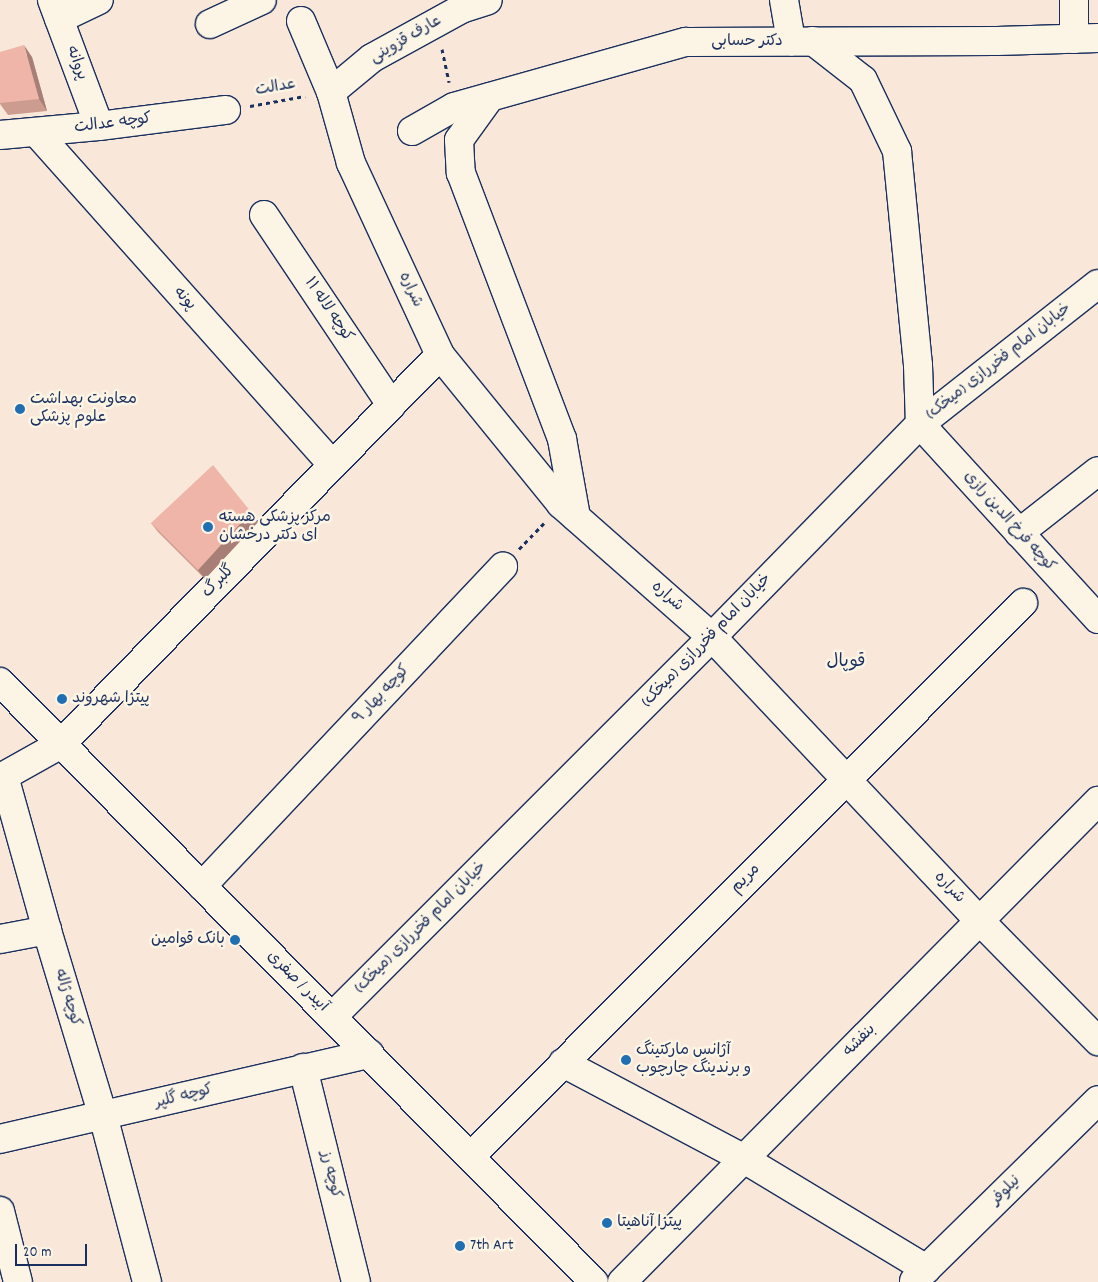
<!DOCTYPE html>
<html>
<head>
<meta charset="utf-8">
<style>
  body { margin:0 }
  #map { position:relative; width:1098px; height:1282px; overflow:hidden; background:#f9e8d9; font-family:Dekko,"Playpen Sans Arabic",sans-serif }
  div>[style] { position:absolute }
  .path>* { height:3px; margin-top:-1.5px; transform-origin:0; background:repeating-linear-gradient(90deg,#1b2f5e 0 4px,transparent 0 8px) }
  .roads { filter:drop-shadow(1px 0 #1b2f5e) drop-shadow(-1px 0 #1b2f5e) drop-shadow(0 1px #1b2f5e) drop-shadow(0 -1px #1b2f5e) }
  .minor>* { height:28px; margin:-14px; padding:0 14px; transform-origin:14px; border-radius:14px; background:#fcf5e5 }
  .major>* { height:28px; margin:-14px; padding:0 14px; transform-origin:14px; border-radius:14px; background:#fcf5e5 }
  .wall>* { inset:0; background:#cd9c90 }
  .shaded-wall>* { inset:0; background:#a77f76 }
  .building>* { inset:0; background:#eeb5a8 }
  .dots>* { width:14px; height:14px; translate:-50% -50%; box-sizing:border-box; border:2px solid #fcf5e5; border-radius:50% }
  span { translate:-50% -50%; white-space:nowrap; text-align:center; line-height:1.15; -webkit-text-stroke:5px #fcf5e5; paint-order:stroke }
  .street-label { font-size:16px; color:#1b2f5e }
  .poi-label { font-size:16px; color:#1b2f5e }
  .left { translate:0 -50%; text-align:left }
  .right { translate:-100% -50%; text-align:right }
  .neighbourhood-label { font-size:18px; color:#1b2f5e }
  .scale { position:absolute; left:15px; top:1244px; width:72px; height:22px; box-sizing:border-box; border:2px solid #1b2f5e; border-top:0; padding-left:6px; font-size:15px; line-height:18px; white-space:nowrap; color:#1b2f5e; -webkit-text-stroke:4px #fcf5e5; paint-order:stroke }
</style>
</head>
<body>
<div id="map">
  <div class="path">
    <i style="left:442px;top:49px;width:34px;rotate:78deg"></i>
    <i style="left:250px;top:106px;width:56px;rotate:-10.3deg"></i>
    <i style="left:519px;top:549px;width:36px;rotate:-46deg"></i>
  </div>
  <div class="roads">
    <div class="minor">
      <i style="left:52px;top:0;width:134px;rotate:69.5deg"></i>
      <i style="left:784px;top:0;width:42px;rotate:80.3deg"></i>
      <i style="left:59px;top:19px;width:44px;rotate:-25.4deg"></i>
      <i style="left:301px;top:21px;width:77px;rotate:67.1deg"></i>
      <i style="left:331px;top:92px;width:74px;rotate:74.3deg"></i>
      <i style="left:351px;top:163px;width:212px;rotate:65.1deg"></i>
      <i style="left:440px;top:355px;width:192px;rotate:50.9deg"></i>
      <i style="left:561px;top:504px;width:201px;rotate:41.4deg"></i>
      <i style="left:712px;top:637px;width:389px;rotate:46.7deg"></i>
      <i style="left:979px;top:920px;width:170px;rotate:45.5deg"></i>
      <i style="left:210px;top:24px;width:57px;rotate:-24.8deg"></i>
      <i style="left:1074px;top:39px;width:39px;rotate:-90deg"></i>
      <i style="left:813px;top:41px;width:63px;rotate:38deg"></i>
      <i style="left:863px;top:80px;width:79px;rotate:64.4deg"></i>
      <i style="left:897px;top:151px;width:215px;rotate:84.4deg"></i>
      <i style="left:918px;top:365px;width:59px;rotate:88.1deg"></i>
      <i style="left:920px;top:424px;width:264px;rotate:47.6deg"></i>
      <i style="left:331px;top:92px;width:53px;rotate:-39.7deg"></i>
      <i style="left:372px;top:58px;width:102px;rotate:-28.8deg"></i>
      <i style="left:461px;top:9px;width:28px;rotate:-18deg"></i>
      <i style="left:490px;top:97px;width:53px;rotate:125.8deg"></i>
      <i style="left:459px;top:140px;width:33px;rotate:87deg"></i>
      <i style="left:461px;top:173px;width:285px;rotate:69.2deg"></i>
      <i style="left:562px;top:439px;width:79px;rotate:79.8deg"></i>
      <i style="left:412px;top:131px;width:48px;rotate:-29.7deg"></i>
      <i style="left:454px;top:107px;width:241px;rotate:-15.7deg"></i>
      <i style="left:686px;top:42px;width:311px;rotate:-0.2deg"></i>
      <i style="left:997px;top:41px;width:101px;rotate:-1.7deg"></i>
      <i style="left:36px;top:132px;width:446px;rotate:48.3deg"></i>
      <i style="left:0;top:135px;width:99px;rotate:-5.2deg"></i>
      <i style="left:99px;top:126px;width:128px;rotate:-7.2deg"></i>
      <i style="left:264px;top:215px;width:229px;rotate:56.2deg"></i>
      <i style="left:1019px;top:533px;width:100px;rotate:-38.1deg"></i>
      <i style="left:202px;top:886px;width:439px;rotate:-46.7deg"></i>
      <i style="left:0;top:939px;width:48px;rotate:-10.8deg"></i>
      <i style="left:332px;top:1017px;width:537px;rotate:-45deg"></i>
      <i style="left:712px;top:637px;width:298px;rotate:-45.7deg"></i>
      <i style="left:920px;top:424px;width:226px;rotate:-38.2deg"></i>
      <i style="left:563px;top:1063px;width:205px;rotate:27.9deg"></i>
      <i style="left:744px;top:1159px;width:213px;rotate:31.1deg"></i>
      <i style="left:303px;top:1068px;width:220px;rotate:76.1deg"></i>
      <i style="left:0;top:1139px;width:379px;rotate:-13deg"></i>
      <i style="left:470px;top:1157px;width:783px;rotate:-45.05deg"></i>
      <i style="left:0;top:1211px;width:73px;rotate:75.8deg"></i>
      <i style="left:914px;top:1281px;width:258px;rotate:-44.5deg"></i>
      <i style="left:147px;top:1282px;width:172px;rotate:-104.8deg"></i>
      <i style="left:103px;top:1116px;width:194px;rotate:-106.8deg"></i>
      <i style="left:47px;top:930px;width:160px;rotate:-105.6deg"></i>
      <i style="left:4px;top:776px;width:65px;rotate:-29.3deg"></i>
      <i style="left:61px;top:744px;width:543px;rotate:-45.75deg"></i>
      <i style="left:622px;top:1282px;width:677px;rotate:-45.3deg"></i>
    </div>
    <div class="major">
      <i style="left:0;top:682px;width:844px;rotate:45.29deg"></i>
    </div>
  </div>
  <div class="wall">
    <i style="clip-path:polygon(0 52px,32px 57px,47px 111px,8px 115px,0 104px)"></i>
    <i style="clip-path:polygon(258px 522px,205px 579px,158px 532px,151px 523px)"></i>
  </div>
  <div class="shaded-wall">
    <i style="clip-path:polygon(24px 45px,32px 57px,47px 111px,39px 99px)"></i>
    <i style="clip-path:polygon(251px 512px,258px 522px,205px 579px,198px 570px)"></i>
  </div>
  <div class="building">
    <i style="clip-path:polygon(24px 45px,39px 99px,0 103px,0 52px)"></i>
    <i style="clip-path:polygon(213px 465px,251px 512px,198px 570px,151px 523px)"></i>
  </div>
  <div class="dots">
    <i style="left:20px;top:409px;background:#1f6fb2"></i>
    <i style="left:208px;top:527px;background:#1f6fb2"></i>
    <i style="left:62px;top:699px;background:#1f6fb2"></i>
    <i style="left:235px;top:940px;background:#1f6fb2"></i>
    <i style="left:626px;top:1060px;background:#1f6fb2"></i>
    <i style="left:607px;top:1223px;background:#1f6fb2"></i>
    <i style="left:460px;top:1246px;background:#1f6fb2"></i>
  </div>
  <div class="street-label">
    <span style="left:406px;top:40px;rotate:-30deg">عارف قزوینی</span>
    <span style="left:747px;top:42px">دکتر حسابی</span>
    <span style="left:76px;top:63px;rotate:70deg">پروانه</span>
    <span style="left:276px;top:88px;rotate:-10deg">عدالت</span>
    <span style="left:113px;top:124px;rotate:-7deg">کوچه عدالت</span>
    <span style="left:410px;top:290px;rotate:65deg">شراره</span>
    <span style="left:184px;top:299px;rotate:48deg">پونه</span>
    <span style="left:328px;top:310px;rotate:56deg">کوچه لاله ۱۱</span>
    <span style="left:999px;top:362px;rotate:-38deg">خیابان امام فخررازی (میخک)</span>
    <span style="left:1009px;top:522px;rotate:48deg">کوچه فرخ الدین رازی</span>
    <span style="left:219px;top:582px;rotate:-46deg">گلبرگ</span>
    <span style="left:667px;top:597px;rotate:41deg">شراره</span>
    <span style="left:707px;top:641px;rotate:-46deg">خیابان امام فخررازی (میخک)</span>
    <span style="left:382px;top:695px;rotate:-47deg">کوچه بهار ۹</span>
    <span style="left:746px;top:879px;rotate:-45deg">مریم</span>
    <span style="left:949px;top:888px;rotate:46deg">شراره</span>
    <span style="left:421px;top:928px;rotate:-45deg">خیابان امام فخررازی (میخک)</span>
    <span style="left:297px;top:982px;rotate:45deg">آبیدر / صفری</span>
    <span style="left:67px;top:998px;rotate:73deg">کوچه ژاله</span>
    <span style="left:860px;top:1041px;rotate:-45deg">بنفشه</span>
    <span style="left:184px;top:1097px;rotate:-14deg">کوچه گلپر</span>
    <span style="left:330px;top:1175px;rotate:76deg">کوچه رز</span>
    <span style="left:1006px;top:1191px;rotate:-45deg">نیلوفر</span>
  </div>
  <div class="poi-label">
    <span class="left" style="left:30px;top:409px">معاونت بهداشت<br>علوم پزشکی</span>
    <span class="left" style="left:219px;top:527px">مرکز پزشکی هسته<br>ای دکتر درخشان</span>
    <span class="left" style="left:72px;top:699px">پیتزا شهروند</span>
    <span class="right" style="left:225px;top:940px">بانک قوامین</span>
    <span class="left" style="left:636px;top:1060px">آژانس مارکتینگ<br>و برندینگ چارچوب</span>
    <span class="left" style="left:617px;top:1223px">پیتزا آناهیتا</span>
    <span class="left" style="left:470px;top:1246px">7th Art</span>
  </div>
  <div class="neighbourhood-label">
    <span style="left:846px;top:663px">قوپال</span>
  </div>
  <div class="scale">20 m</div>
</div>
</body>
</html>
